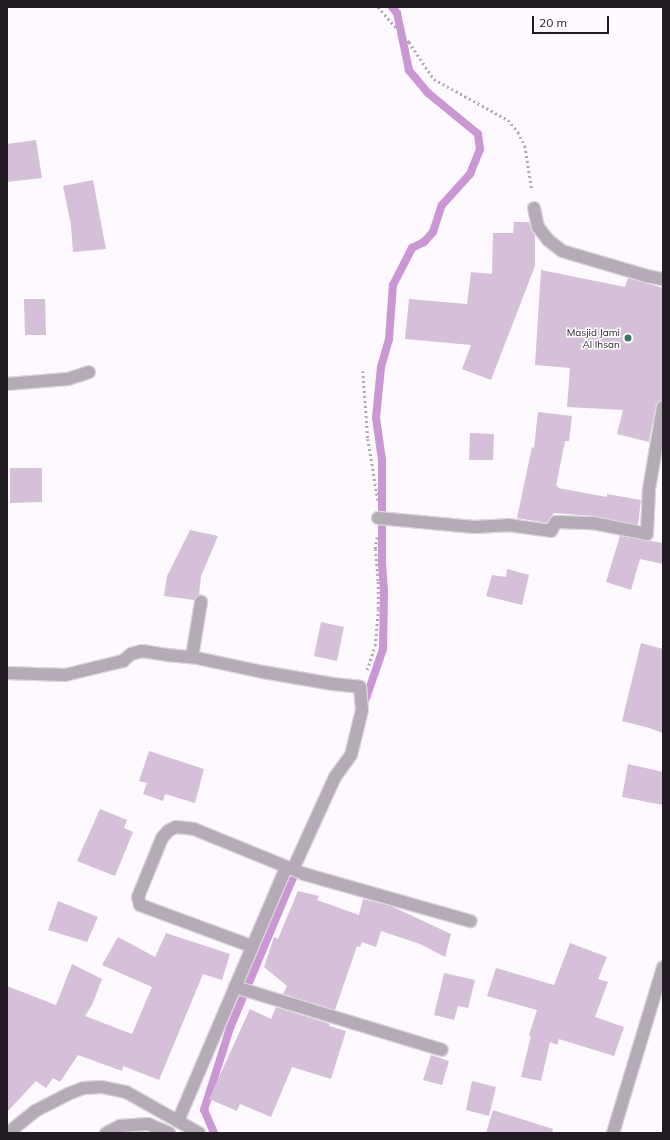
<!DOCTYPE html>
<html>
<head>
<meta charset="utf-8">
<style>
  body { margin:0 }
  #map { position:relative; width:670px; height:1140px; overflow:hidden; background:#fdf9fe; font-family:Mulish,sans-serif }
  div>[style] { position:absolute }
  .stream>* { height:8px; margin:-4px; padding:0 4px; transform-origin:4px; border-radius:4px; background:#ca96d3 }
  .building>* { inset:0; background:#d5bfd9 }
  .path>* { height:2.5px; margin-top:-1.25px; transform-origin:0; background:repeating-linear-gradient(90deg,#afaab0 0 2px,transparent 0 5px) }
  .roads { filter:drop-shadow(1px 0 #dad5db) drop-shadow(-1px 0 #dad5db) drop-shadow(0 1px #dad5db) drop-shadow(0 -1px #dad5db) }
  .lane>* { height:12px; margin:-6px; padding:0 6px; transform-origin:6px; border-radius:6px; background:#b4abb6 }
  .street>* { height:12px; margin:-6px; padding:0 6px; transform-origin:6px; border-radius:6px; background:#b4abb6 }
  .dots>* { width:11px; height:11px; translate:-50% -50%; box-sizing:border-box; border:2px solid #fff; border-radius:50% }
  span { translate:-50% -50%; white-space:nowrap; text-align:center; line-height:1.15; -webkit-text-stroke:3px #fff; paint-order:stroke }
  .poi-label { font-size:10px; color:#231b24 }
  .right { translate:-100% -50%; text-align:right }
  .frame { position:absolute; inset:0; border:8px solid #231b24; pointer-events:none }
  .scale { position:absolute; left:532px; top:16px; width:77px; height:18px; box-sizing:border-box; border:2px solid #231b24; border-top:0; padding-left:5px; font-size:12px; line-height:14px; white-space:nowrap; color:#231b24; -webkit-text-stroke:3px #fff; paint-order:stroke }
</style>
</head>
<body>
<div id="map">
  <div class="stream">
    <i style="left:363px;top:707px;width:61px;rotate:-71deg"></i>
    <i style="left:383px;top:649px;width:58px;rotate:-89deg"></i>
    <i style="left:384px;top:591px;width:26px;rotate:-94deg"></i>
    <i style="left:382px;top:565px;width:105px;rotate:-90deg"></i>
    <i style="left:382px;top:460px;width:42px;rotate:-98.1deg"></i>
    <i style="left:376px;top:418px;width:51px;rotate:-84.4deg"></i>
    <i style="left:381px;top:367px;width:29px;rotate:-74deg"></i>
    <i style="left:389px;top:339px;width:54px;rotate:-85.8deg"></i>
    <i style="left:393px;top:285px;width:42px;rotate:-62.8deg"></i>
    <i style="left:412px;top:248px;width:13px;rotate:-27deg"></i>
    <i style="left:424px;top:242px;width:13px;rotate:-48deg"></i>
    <i style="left:433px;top:232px;width:28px;rotate:-72deg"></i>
    <i style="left:442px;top:205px;width:42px;rotate:-47.9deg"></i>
    <i style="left:470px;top:174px;width:27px;rotate:-68deg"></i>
    <i style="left:480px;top:149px;width:15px;rotate:-98deg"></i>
    <i style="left:478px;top:134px;width:65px;rotate:-140.6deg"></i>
    <i style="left:428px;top:93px;width:30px;rotate:-130deg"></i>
    <i style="left:409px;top:70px;width:58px;rotate:-101.9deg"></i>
    <i style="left:397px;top:13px;width:8px;rotate:-130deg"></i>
    <i style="left:214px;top:1133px;width:25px;rotate:-113deg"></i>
    <i style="left:204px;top:1110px;width:86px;rotate:-72.4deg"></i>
    <i style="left:230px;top:1028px;width:158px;rotate:-67.3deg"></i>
    <i style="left:291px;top:882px;width:17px;rotate:-62deg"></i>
  </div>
  <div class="building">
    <i style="clip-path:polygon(36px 140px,42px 178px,7px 182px,7px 144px)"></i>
    <i style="clip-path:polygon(93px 180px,106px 249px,73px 252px,71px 225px,63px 186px)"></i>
    <i style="clip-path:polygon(514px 222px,529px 222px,535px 236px,535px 266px,491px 380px,462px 369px,471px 345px,405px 339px,409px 299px,467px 304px,471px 272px,492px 274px,493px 233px,513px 233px)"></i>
    <i style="clip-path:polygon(541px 270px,625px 287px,628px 278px,663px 288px,663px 400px,658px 402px,656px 405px,649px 442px,617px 434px,623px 410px,567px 407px,570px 368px,535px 365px)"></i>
    <i style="clip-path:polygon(24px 299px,45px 299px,46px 335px,25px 335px)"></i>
    <i style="clip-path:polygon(538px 412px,572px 416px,569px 441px,565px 441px,556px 486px,558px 486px,558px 488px,607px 497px,607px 494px,641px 500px,638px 525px,594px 516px,554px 513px,547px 523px,517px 518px,532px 447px,534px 448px)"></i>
    <i style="clip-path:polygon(470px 433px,494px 434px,493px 460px,469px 460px)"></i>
    <i style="clip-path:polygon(10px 468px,42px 468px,42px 502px,10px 503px)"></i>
    <i style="clip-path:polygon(190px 530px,218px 536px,201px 576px,199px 595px,194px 600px,164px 596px,167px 576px)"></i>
    <i style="clip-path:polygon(620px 536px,663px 543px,663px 564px,640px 559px,631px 590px,606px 582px)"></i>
    <i style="clip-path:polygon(507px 569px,529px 575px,522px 605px,486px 596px,492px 575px,506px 577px)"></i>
    <i style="clip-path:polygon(321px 622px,344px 627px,337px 661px,314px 656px)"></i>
    <i style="clip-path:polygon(641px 643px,663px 649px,663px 733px,649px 728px,622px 721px)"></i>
    <i style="clip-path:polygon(149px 751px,204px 769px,195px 803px,165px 794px,163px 801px,143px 794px,147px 783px,139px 781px)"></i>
    <i style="clip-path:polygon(628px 764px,663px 772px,663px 805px,622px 797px)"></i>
    <i style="clip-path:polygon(100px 809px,127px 820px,124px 828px,133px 832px,115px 876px,77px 861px)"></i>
    <i style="clip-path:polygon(298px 891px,319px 896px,317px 900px,359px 915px,363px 899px,391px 906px,451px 934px,445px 957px,420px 944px,381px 931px,376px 947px,362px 942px,360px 947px,357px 946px,335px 1010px,283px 994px,287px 986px,264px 967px,274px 937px,278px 939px)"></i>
    <i style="clip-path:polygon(58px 901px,98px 917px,87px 942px,48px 930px)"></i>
    <i style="clip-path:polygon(166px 933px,230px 954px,222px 980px,203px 974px,159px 1080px,123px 1066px,122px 1071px,78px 1055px,60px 1082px,53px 1078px,46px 1088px,36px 1081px,7px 1112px,7px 986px,56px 1005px,72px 964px,102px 979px,92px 1005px,85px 1016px,132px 1034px,152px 987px,102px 965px,118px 937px,155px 957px)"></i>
    <i style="clip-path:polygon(570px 943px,607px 957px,598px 979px,608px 982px,595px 1017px,624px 1027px,614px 1056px,559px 1039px,557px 1045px,550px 1042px,541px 1081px,521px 1077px,531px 1036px,529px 1035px,537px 1010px,487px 996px,496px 968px,554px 985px)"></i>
    <i style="clip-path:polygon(444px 973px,475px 980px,468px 1008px,458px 1006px,454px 1020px,434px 1015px)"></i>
    <i style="clip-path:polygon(276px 1007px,330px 1024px,329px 1026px,346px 1031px,331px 1079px,292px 1067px,271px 1117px,240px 1104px,237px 1111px,209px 1099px,250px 1009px,271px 1019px)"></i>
    <i style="clip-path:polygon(431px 1055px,449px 1061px,442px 1085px,423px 1080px)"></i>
    <i style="clip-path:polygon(472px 1081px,496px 1087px,489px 1116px,466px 1110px)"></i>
    <i style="clip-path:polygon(493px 1110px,553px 1129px,552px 1133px,486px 1133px)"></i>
  </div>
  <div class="path">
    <i style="left:378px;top:7px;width:47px;rotate:48.5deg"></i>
    <i style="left:409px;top:42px;width:45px;rotate:56deg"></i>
    <i style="left:434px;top:79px;width:85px;rotate:29deg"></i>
    <i style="left:508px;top:120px;width:16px;rotate:50deg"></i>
    <i style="left:518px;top:132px;width:16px;rotate:63deg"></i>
    <i style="left:525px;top:146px;width:45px;rotate:81deg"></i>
    <i style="left:363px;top:371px;width:68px;rotate:85.8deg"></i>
    <i style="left:368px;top:439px;width:62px;rotate:80.7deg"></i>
    <i style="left:367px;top:670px;width:25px;rotate:-72deg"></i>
    <i style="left:375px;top:646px;width:37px;rotate:-85deg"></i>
    <i style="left:378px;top:609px;width:28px;rotate:-90deg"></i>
    <i style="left:378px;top:581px;width:32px;rotate:-95deg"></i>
    <i style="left:375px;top:549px;width:12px;rotate:-81deg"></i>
  </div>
  <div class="roads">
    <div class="lane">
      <i style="left:192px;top:657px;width:56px;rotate:-80.7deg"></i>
    </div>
    <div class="street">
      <i style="left:534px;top:208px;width:19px;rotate:78deg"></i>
      <i style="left:538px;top:227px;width:16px;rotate:52deg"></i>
      <i style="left:548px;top:240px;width:18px;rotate:38deg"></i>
      <i style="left:562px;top:251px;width:89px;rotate:16.4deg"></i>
      <i style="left:647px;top:276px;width:16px;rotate:11deg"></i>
      <i style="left:7px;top:384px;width:61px;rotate:-4.7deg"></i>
      <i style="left:68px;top:379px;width:22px;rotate:-18deg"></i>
      <i style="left:378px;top:518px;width:96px;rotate:5.4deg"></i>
      <i style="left:474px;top:527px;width:34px;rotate:-3deg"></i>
      <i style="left:508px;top:525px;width:43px;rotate:7.9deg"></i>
      <i style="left:551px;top:531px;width:10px;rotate:-61deg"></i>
      <i style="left:556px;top:522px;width:37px;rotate:2deg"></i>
      <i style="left:593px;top:523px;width:55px;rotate:11.5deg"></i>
      <i style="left:647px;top:534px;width:45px;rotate:-87.5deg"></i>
      <i style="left:649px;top:489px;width:83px;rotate:-80.3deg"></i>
      <i style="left:7px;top:673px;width:58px;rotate:2deg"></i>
      <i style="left:65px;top:675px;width:60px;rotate:-13.6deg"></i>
      <i style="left:123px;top:661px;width:11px;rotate:-41deg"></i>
      <i style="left:131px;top:654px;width:11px;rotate:-15deg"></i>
      <i style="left:142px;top:651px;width:25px;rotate:9deg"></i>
      <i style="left:167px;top:655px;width:25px;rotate:5deg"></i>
      <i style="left:192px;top:657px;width:73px;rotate:11.9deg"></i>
      <i style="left:263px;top:672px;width:71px;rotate:9.7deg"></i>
      <i style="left:333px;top:684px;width:27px;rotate:6deg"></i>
      <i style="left:360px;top:687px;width:23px;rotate:85deg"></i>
      <i style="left:362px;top:710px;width:46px;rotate:103.7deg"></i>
      <i style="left:351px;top:755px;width:27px;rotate:126deg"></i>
      <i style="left:335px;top:777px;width:101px;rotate:114.5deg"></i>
      <i style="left:251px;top:946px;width:118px;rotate:-159.7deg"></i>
      <i style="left:140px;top:905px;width:8px;rotate:-104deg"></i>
      <i style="left:138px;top:897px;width:64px;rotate:-67.9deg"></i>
      <i style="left:162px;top:838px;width:9px;rotate:-49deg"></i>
      <i style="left:168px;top:831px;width:9px;rotate:-27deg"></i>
      <i style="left:176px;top:827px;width:18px;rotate:6deg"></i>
      <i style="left:194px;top:829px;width:119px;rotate:22.2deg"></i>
      <i style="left:304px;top:874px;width:173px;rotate:15.8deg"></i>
      <i style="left:235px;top:987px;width:216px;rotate:16.9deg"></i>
      <i style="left:178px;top:1121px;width:275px;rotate:-66.9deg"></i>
      <i style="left:8px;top:1133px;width:35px;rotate:-39deg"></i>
      <i style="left:35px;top:1111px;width:37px;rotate:-27deg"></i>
      <i style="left:68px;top:1094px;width:17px;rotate:-21deg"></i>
      <i style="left:84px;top:1088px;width:18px;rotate:-3deg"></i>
      <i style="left:102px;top:1087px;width:25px;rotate:12deg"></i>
      <i style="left:126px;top:1092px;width:84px;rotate:29.3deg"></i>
      <i style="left:106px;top:1133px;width:16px;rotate:-27deg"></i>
      <i style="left:120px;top:1126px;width:28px;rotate:-4deg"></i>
      <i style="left:148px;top:1124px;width:23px;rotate:23deg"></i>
      <i style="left:613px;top:1133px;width:173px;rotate:-73.2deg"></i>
    </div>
  </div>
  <div class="dots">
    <i style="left:628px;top:338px;background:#3a7865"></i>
  </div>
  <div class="poi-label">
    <span class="right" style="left:620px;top:338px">Masjid Jami<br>Al Ihsan</span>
  </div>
  <div class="frame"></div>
  <div class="scale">20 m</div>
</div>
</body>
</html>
